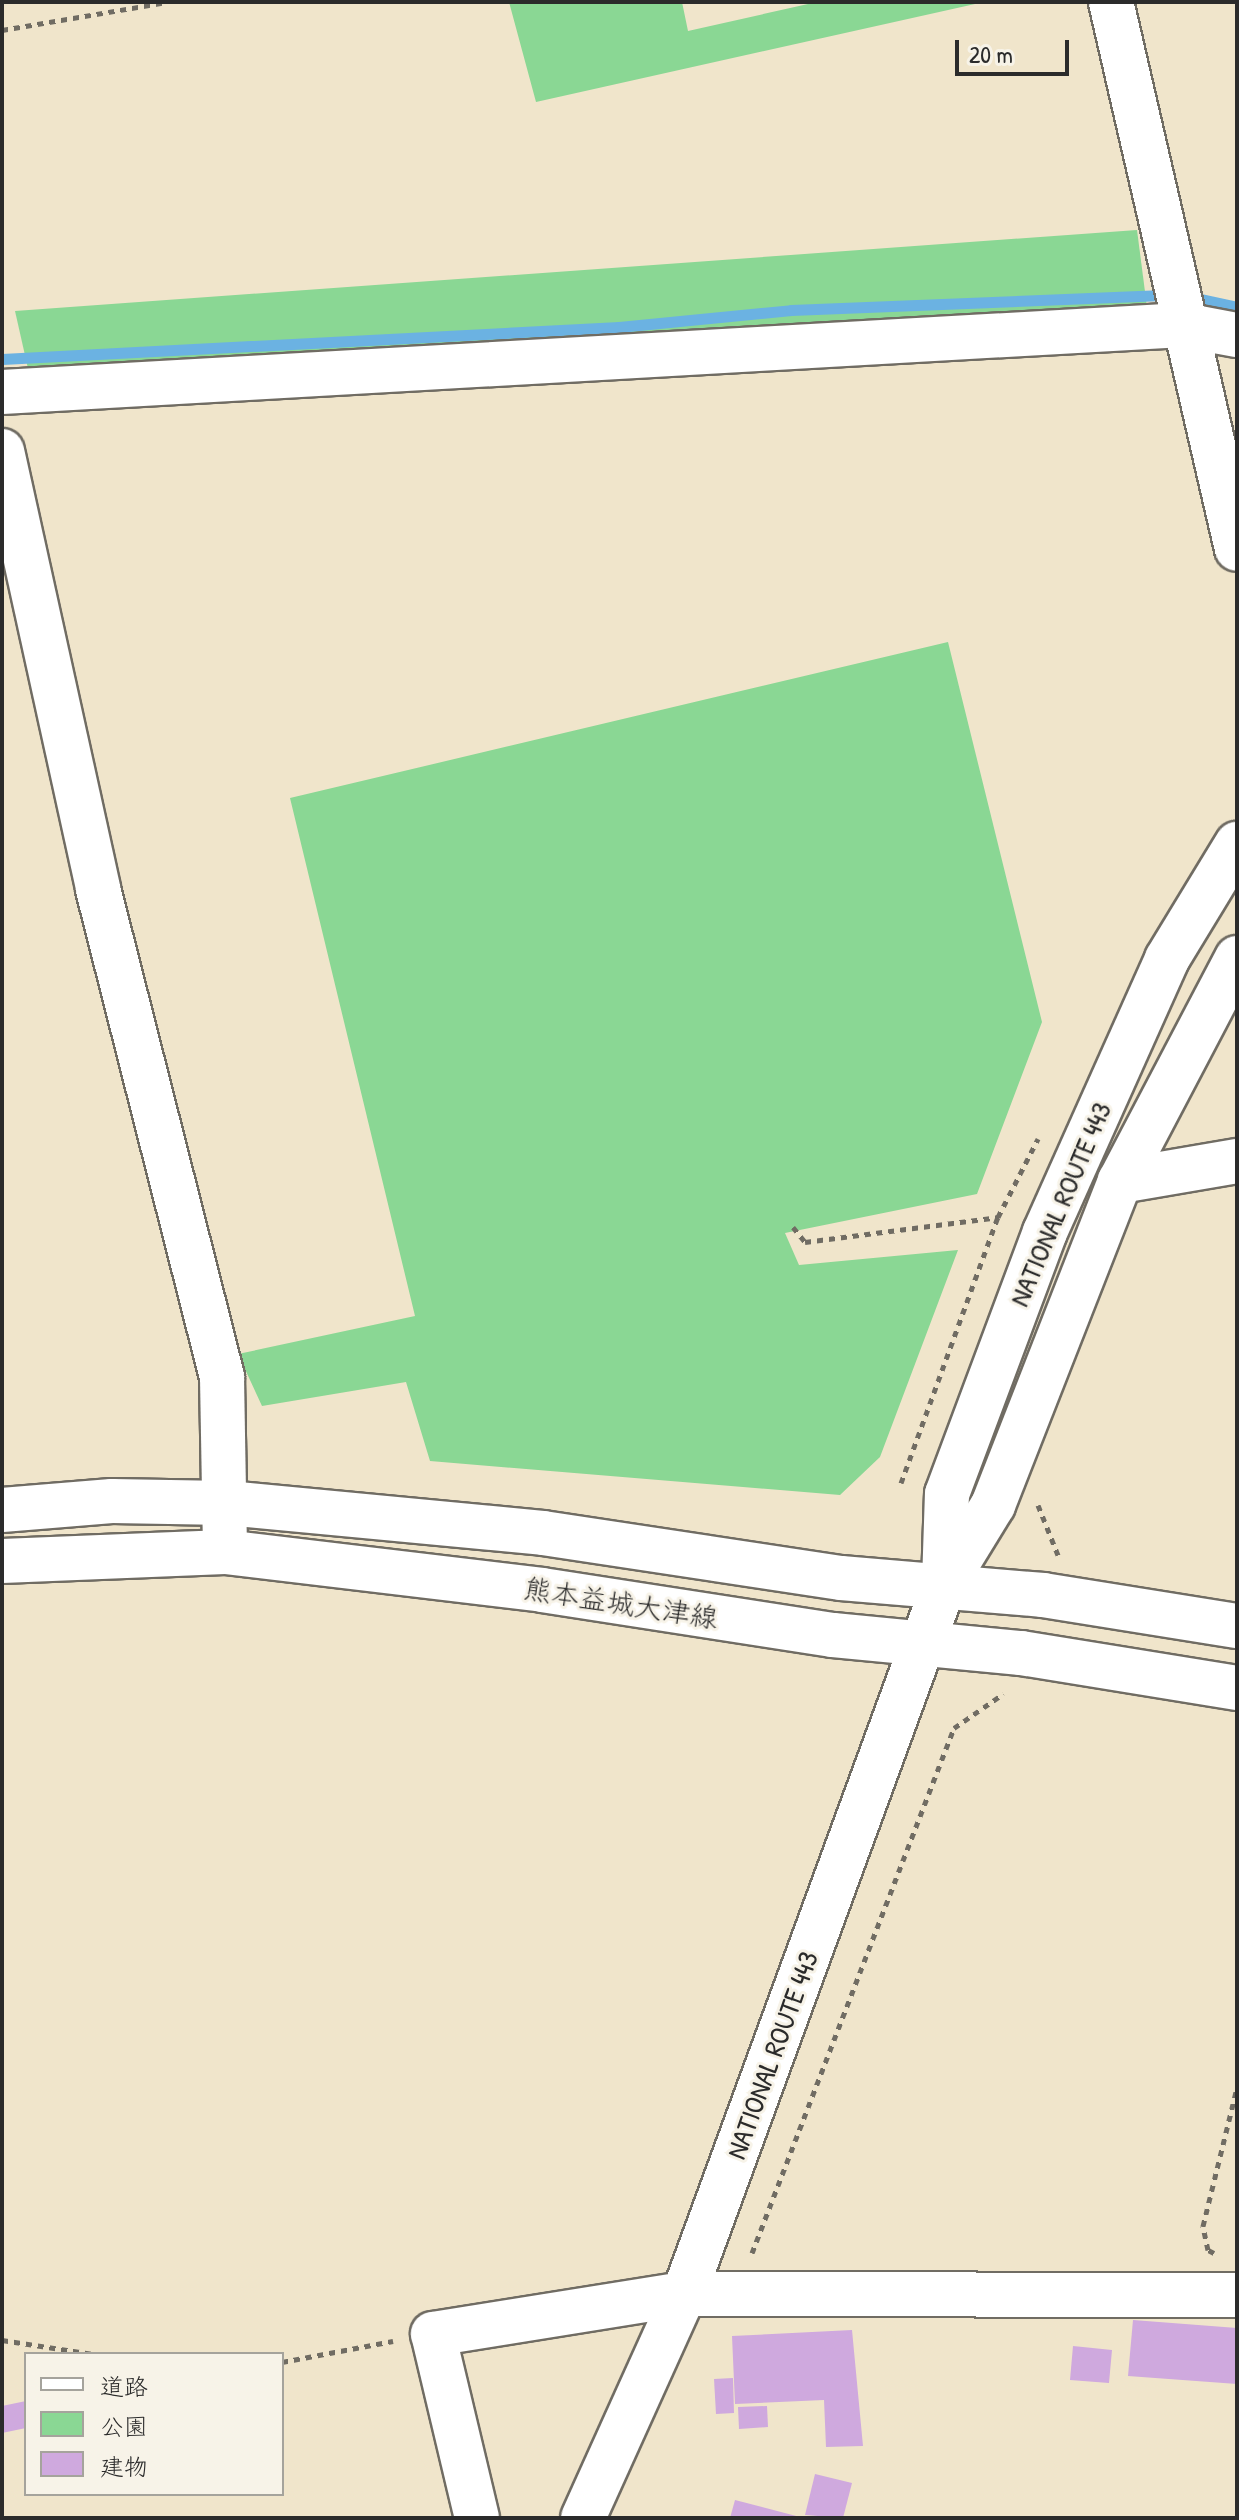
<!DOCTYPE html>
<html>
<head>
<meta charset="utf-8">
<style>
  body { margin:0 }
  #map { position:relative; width:1239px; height:2520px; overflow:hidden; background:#f0e5cb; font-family:"Patrick Hand","Klee One",sans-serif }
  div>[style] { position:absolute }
  .green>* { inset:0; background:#8ad794 }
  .stream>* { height:11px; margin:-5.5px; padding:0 5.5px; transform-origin:5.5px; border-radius:5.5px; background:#6bb2e2 }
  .building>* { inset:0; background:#cfa9de }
  .path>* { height:5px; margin-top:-2.5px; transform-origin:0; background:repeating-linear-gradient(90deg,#706c63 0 6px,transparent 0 12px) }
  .roads { filter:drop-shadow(2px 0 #706c63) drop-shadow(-2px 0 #706c63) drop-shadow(0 2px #706c63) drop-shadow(0 -2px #706c63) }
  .minor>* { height:44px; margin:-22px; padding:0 22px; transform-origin:22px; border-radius:22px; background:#fff }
  .major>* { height:44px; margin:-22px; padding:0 22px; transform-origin:22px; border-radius:22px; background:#fff }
  .highway>* { height:44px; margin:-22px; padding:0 22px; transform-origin:22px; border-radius:22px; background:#fff }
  span { translate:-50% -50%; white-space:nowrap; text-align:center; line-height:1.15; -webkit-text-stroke:6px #f7f3e8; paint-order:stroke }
  .street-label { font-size:28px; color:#2b2b2b }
  .frame { position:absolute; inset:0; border:4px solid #2b2b2b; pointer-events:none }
  .legend { position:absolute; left:24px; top:2352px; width:260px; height:144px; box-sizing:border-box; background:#f7f3e8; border:2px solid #a5a39c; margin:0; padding:10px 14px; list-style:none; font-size:24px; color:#2b2b2b }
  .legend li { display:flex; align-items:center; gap:16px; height:40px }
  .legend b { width:40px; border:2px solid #a5a39c }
  .scale { position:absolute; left:955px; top:40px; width:114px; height:36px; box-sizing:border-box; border:4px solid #2b2b2b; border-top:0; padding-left:10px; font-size:24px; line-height:28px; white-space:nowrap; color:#2b2b2b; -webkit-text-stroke:6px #f7f3e8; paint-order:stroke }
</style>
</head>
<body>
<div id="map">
  <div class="green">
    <i style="clip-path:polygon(509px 2px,682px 2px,688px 31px,817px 2px,984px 2px,536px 102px)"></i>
    <i style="clip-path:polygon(1137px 230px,1147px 307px,29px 373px,15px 311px)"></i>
    <i style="clip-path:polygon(948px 642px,1042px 1022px,977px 1194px,785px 1233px,799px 1265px,958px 1250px,880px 1457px,840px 1495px,430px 1461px,406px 1382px,262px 1406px,238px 1354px,415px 1316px,290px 798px)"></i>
  </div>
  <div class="stream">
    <i style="left:1187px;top:296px;width:51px;rotate:12.4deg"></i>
    <i style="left:2px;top:359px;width:618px;rotate:-2.97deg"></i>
    <i style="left:619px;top:327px;width:173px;rotate:-5.6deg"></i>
    <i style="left:791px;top:310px;width:379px;rotate:-2.3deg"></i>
  </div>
  <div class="building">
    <i style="clip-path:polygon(1133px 2320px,1237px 2328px,1237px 2384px,1128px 2376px)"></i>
    <i style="clip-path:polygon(852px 2330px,863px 2446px,826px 2447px,824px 2400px,735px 2404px,732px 2336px)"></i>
    <i style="clip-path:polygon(1073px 2346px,1112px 2350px,1109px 2383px,1070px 2380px)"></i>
    <i style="clip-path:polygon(733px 2378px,734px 2413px,716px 2414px,714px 2379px)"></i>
    <i style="clip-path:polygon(26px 2401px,26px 2428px,2px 2433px,2px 2406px)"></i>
    <i style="clip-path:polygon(767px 2406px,768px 2427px,739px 2429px,738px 2407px)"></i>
    <i style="clip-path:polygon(815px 2474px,852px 2483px,843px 2518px,805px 2515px)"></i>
    <i style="clip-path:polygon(735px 2500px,800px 2517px,800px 2518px,730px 2518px)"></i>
  </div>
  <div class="path">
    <i style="left:2px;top:30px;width:167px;rotate:-9.6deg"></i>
    <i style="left:793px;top:1227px;width:19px;rotate:51deg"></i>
    <i style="left:805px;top:1242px;width:196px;rotate:-7.3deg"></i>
    <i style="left:901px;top:1483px;width:283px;rotate:-70deg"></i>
    <i style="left:998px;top:1217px;width:88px;rotate:-62.9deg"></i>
    <i style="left:1038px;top:1505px;width:54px;rotate:68.2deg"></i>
    <i style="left:752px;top:2253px;width:563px;rotate:-68.96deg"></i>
    <i style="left:954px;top:1728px;width:60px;rotate:-34.8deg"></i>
    <i style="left:1214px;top:2253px;width:7px;rotate:-153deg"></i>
    <i style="left:1208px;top:2250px;width:25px;rotate:-102deg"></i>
    <i style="left:1203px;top:2226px;width:142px;rotate:-76.2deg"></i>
    <i style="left:2px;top:2340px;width:92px;rotate:8.7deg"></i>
    <i style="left:282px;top:2362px;width:113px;rotate:-10.7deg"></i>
  </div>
  <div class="roads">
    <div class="minor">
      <i style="left:1111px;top:2px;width:561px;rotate:77.03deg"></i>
      <i style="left:2px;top:392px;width:1183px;rotate:-3.25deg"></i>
      <i style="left:1183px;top:325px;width:55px;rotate:10.5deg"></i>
      <i style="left:2px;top:451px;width:448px;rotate:77.6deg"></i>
      <i style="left:98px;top:889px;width:504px;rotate:75.74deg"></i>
      <i style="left:222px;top:1377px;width:175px;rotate:89deg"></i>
      <i style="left:1120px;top:1181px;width:119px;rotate:-9.7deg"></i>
      <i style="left:477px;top:2518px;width:189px;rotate:-103.4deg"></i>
      <i style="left:433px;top:2334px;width:254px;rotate:-9.1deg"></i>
      <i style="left:684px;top:2294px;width:553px;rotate:0.1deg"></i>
    </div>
    <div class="major">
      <i style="left:2px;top:1510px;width:110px;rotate:-4.7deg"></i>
      <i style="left:112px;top:1501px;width:115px;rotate:1deg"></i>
      <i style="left:227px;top:1503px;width:317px;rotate:5.4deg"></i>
      <i style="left:543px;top:1533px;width:301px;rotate:8.6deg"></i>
      <i style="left:841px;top:1578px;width:203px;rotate:4.8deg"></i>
      <i style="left:1043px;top:1595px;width:196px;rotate:9.1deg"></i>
      <i style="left:2px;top:1561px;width:223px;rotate:-2.3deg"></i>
      <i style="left:225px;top:1552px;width:319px;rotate:6.8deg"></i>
      <i style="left:542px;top:1590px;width:294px;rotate:8.8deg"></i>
      <i style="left:833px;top:1635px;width:189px;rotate:5.5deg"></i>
      <i style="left:1021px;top:1653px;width:219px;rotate:9.2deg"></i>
    </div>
    <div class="highway">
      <i style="left:944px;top:1583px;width:89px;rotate:-88.1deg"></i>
      <i style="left:947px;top:1494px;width:280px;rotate:-69.5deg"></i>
      <i style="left:1045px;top:1232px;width:299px;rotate:-65.9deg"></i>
      <i style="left:1167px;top:959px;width:135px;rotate:-58.7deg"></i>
      <i style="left:583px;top:2518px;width:246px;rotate:-65.7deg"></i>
      <i style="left:684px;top:2294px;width:755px;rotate:-69.86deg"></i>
      <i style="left:944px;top:1585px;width:94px;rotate:-58.5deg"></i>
      <i style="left:993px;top:1505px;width:348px;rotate:-68.6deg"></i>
      <i style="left:1120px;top:1181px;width:252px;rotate:-62.3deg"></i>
    </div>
  </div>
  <div class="street-label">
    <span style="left:1060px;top:1204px;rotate:-67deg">NATIONAL ROUTE 443</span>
    <span style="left:621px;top:1603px;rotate:9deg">熊本益城大津線</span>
    <span style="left:772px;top:2055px;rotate:-70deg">NATIONAL ROUTE 443</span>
  </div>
  <div class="frame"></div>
  <ul class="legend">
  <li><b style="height:10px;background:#fff"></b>道路</li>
  <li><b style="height:22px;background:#8ad794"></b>公園</li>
  <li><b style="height:22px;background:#cfa9de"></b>建物</li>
  </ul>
  <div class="scale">20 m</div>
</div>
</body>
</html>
